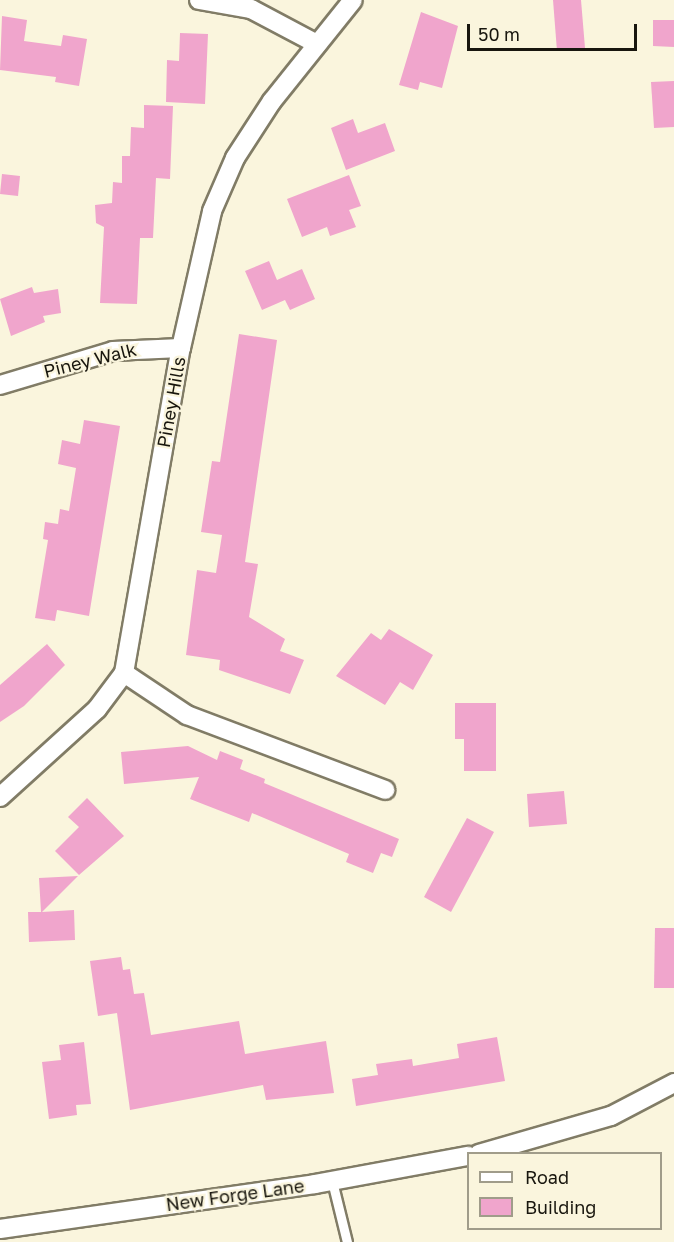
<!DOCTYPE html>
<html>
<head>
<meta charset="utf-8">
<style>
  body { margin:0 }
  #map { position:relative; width:674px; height:1242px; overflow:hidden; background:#faf5dd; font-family:"Golos Text",sans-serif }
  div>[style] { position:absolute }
  .building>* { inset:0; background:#f0a5cc }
  .roads { filter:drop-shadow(2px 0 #817c66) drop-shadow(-2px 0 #817c66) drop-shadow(0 2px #817c66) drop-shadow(0 -2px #817c66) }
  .lane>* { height:9px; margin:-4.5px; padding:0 4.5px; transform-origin:4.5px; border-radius:4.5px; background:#fff }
  .street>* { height:18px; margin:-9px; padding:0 9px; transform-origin:9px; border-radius:9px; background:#fff }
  span { translate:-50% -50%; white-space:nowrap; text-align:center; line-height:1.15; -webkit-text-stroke:4.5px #faf5dd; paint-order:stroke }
  .street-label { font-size:18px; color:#18160e }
  .legend { position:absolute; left:467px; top:1152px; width:195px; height:78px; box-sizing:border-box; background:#faf5dd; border:2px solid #a09c8a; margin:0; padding:8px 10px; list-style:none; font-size:18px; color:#18160e }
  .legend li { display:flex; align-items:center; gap:12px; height:30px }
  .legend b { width:30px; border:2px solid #a09c8a }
  .scale { position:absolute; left:467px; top:24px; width:170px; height:27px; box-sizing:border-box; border:3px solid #18160e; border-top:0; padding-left:8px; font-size:18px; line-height:21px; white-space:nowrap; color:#18160e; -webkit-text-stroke:4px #faf5dd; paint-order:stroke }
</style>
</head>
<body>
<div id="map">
  <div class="building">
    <i style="clip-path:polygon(553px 0,581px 0,585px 48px,557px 51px)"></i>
    <i style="clip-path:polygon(421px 12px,458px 26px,442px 88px,420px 82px,418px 90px,399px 85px)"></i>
    <i style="clip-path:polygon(2px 16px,27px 20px,24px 41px,61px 46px,63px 35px,87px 39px,79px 86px,55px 82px,56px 77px,0 70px)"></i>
    <i style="clip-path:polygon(653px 20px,674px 20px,674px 47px,653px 46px)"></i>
    <i style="clip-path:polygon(180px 33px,208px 34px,205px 104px,166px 102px,167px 60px,179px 61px)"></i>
    <i style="clip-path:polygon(674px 81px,674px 127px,654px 128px,651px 82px)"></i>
    <i style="clip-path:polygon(144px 105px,173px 106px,170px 179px,156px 178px,153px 238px,140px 238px,137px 304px,100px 303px,104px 227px,96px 223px,95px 205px,112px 203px,113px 182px,122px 183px,122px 156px,130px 156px,131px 127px,144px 128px)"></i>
    <i style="clip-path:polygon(353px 119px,358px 133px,385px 123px,395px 151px,346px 170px,331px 128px)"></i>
    <i style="clip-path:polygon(2px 174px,20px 176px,18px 196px,0 194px)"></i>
    <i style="clip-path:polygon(349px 175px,361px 206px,349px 210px,356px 227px,330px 236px,327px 227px,302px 237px,287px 199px)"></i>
    <i style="clip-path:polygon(269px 261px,277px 280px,302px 269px,315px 299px,290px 310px,285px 300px,262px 310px,245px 271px)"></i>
    <i style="clip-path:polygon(32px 287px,34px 293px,58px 289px,61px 313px,43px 316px,45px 322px,11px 336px,0 299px)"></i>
    <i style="clip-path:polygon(239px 334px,277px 340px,245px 562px,258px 564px,249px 617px,285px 639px,280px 651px,304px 660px,290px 694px,219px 670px,220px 660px,186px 655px,197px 570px,216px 573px,222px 535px,201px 532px,212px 461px,220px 462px)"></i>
    <i style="clip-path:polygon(84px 420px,120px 426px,89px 616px,57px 610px,55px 621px,35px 618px,48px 540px,43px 539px,45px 522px,58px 524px,60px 509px,69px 511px,76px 468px,58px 464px,62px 440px,80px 444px)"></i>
    <i style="clip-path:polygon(389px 629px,433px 655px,413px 690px,400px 682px,385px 705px,336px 676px,371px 633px,381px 640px)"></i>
    <i style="clip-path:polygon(47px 644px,65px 665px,24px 706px,0 722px,0 685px)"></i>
    <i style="clip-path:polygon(455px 703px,496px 703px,496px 771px,464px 771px,464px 739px,455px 739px)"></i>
    <i style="clip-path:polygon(188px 746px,217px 760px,220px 751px,243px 760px,240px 769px,265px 779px,264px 783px,399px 839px,392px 857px,381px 853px,373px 873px,346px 862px,349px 854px,252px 813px,249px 822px,190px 799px,199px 777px,124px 784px,121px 752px)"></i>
    <i style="clip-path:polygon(564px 791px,567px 824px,529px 827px,527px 794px)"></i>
    <i style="clip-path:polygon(87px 798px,124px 836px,79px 875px,55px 851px,79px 827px,68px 817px)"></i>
    <i style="clip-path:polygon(467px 818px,494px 832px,451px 912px,424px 897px)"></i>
    <i style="clip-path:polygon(78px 876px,42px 912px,74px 910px,75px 940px,29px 942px,28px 912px,41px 912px,39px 878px)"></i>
    <i style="clip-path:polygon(655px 928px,674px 928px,674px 988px,654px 988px)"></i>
    <i style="clip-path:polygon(121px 957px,123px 970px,130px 969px,134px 994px,144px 993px,151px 1035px,239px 1021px,245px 1054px,326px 1041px,334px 1093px,266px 1100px,263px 1085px,130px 1110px,117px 1013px,98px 1016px,90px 961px)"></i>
    <i style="clip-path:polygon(497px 1037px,505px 1081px,356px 1106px,352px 1079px,378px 1075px,376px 1064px,412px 1059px,413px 1066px,459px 1058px,457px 1044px)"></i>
    <i style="clip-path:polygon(84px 1042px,91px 1104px,76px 1105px,77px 1115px,49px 1119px,42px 1062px,61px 1060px,59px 1045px)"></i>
  </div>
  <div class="roads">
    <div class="lane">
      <i style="left:332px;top:1181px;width:63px;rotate:76.2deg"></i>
    </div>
    <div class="street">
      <i style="left:199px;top:0;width:53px;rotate:9.8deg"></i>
      <i style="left:251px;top:9px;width:75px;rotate:27.9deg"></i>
      <i style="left:0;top:385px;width:118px;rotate:-16.7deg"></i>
      <i style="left:113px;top:351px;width:68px;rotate:-2.5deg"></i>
      <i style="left:124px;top:673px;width:76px;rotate:33.7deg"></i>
      <i style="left:187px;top:715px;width:212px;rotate:20.7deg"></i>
      <i style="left:0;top:797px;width:131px;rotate:-42.2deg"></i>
      <i style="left:97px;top:709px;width:45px;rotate:-53.1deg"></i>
      <i style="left:124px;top:673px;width:330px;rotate:-80.1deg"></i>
      <i style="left:181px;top:348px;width:140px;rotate:-77.2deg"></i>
      <i style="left:212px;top:211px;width:58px;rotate:-66.5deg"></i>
      <i style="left:235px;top:158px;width:68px;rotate:-57deg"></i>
      <i style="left:272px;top:101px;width:129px;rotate:-51.3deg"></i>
      <i style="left:479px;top:1154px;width:137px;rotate:-16.1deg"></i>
      <i style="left:611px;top:1116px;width:71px;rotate:-27.6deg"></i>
      <i style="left:0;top:1229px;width:318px;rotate:-8.1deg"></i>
      <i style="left:315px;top:1184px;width:156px;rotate:-10.4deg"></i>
    </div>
  </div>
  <div class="street-label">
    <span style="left:90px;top:360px;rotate:-14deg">Piney Walk</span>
    <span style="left:171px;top:402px;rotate:-80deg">Piney Hills</span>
    <span style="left:235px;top:1195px;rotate:-8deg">New Forge Lane</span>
  </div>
  <ul class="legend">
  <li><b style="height:8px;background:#fff"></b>Road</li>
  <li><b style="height:16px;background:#f0a5cc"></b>Building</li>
  </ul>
  <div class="scale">50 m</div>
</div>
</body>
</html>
